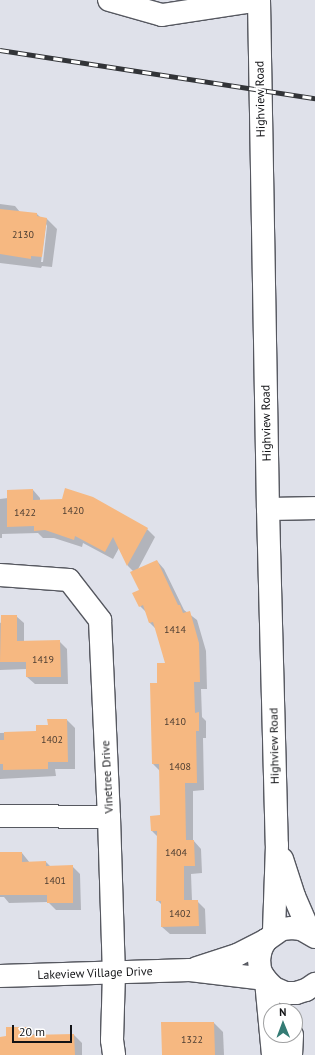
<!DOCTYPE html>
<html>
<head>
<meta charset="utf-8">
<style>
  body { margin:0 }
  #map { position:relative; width:315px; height:1055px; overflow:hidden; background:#dfe1ea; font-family:"PT Sans",sans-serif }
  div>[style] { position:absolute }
  .shadow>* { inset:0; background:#0003 }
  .building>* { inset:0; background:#f6b881 }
  .roads { filter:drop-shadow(1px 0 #565860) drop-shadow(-1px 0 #565860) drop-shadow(0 1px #565860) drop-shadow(0 -1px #565860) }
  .street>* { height:22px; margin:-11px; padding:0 11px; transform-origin:11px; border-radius:11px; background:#fff }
  .secondary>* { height:22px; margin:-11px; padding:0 11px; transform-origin:11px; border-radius:11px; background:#fff }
  .rail>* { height:4.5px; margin-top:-2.25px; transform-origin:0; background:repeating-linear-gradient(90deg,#fff 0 9px,#323438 0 18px); box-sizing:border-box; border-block:1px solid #323438 }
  span { translate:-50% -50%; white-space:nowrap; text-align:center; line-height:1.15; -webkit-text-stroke:4px #fff; paint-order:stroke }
  .number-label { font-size:10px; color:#4b3c31 }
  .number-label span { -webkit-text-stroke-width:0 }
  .street-label { font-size:12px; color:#121316 }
  .north { position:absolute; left:263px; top:1003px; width:40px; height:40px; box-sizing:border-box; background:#fff; border:1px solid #a0a1a2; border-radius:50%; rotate:359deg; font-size:11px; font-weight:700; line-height:16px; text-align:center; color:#121316 }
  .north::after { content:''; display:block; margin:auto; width:14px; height:18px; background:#347b74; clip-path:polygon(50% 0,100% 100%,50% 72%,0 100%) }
  .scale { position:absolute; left:12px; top:1025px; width:60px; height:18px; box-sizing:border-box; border:2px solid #121316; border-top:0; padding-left:5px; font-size:12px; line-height:14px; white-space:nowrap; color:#121316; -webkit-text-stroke:3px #fff; paint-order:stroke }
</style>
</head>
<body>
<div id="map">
  <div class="shadow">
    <i style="clip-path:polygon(evenodd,0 204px,15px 206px,20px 212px,37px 214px,41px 218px,47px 219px,57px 229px,52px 267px,42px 266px,41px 268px,0 263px,0 204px,46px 224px,47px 226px,43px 262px,41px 262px,46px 224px)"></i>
    <i style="clip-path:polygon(33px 490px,40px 498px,40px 501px,147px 529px,155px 537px,137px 571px,157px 561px,164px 569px,184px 610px,197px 620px,206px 651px,207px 689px,201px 689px,202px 717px,206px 721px,206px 738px,203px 738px,204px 790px,193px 791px,193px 840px,201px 849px,202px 873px,191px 874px,192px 901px,197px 901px,205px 909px,206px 934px,170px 934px,162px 927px,162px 905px,157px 900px,158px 837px,152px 831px,161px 816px,160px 771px,153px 764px,158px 684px,166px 664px,156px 629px,149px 622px,147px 613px,140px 606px,140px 590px,134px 572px,128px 566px,119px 548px,113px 559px,83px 543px,82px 547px,54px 538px,43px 538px,38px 533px,2px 534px,2px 538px,0 538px,0 499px,8px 498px)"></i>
    <i style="clip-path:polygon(16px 616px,24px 623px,24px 642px,59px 641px,67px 649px,68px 684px,35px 684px,27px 677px,27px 669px,0 670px,0 623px)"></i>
    <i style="clip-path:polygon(67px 720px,75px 728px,75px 769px,55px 769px,56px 776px,0 779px,0 733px,37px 732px)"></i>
    <i style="clip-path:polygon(0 853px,22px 853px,30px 863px,46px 862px,51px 867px,72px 866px,80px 874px,81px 910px,56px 910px,48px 902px,9px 903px,4px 897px,0 897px)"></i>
    <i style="clip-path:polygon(214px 1023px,223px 1032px,224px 1055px,164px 1055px)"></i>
    <i style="clip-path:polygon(27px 1028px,36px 1036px,74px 1035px,82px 1043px,82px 1055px,0 1055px,0 1037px,7px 1037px)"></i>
  </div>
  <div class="building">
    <i style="clip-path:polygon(0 209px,37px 213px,37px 216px,47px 218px,42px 257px,31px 256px,31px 259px,0 254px)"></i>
    <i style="clip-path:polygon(65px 488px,93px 497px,148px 528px,127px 566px,113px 537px,105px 552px,75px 536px,74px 540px,45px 530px,34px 531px,34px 526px,7px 527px,7px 490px,33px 489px,33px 500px,62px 499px)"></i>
    <i style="clip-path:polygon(157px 560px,178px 605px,180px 605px,183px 613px,190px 611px,199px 643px,200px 682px,194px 682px,195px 713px,199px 712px,199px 731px,196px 731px,197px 783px,185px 783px,186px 840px,194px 840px,195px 866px,184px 866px,184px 900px,198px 900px,199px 926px,161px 927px,161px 901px,156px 901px,157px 831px,151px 831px,150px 816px,160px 815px,159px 764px,152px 764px,150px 683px,157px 683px,157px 663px,165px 663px,153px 622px,149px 623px,143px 605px,139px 607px,132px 593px,139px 590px,130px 572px)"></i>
    <i style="clip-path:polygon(1px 615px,17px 615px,17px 641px,60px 640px,61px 677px,26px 677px,26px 662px,0 662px)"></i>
    <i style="clip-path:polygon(47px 719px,67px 719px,68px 762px,48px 762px,48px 769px,3px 770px,3px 764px,0 764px,0 740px,4px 740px,4px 732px,36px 731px,36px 725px,48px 725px)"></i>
    <i style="clip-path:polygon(0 852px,22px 852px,22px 862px,46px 861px,46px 866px,73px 865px,73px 903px,47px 903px,47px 895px,0 895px)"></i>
    <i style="clip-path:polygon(161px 1022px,214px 1022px,215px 1055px,162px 1055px)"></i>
    <i style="clip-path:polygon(6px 1027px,28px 1027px,28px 1035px,74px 1034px,75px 1055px,0 1055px,0 1037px,6px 1036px)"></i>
  </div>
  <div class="roads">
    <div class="street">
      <i style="left:109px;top:0;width:55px;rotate:15.8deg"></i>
      <i style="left:162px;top:15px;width:98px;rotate:-8.8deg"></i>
      <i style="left:268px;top:509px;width:47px;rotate:-1.2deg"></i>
      <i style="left:0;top:575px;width:69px;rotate:4.1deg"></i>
      <i style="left:69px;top:580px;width:51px;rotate:52.2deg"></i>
      <i style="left:100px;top:620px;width:197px;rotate:87.4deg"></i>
      <i style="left:109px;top:817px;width:156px;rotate:88.2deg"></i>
      <i style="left:114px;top:973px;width:67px;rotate:91.7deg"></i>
      <i style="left:112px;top:1040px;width:15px;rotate:82deg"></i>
      <i style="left:0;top:816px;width:109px;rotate:0.5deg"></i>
    </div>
    <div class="secondary">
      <i style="left:259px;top:0;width:509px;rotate:88.99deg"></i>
      <i style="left:268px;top:509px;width:336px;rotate:88.5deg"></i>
      <i style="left:277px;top:845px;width:88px;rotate:92deg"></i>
      <i style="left:282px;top:859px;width:39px;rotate:72deg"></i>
      <i style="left:294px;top:896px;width:40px;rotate:66.6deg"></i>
      <i style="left:315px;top:937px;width:16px;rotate:-150deg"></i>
      <i style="left:301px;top:929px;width:9px;rotate:-174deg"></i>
      <i style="left:292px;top:928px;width:10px;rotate:174deg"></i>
      <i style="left:282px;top:929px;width:19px;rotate:145deg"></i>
      <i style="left:266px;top:940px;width:10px;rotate:119deg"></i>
      <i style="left:261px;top:949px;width:10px;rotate:101deg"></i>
      <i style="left:259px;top:959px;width:11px;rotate:85deg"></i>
      <i style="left:260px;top:970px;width:10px;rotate:61deg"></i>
      <i style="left:265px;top:979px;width:13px;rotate:45deg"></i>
      <i style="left:274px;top:988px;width:12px;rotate:24deg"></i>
      <i style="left:285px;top:993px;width:11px"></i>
      <i style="left:296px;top:993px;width:10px;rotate:-17deg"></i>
      <i style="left:306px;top:990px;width:11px;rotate:-34deg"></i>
      <i style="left:197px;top:968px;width:42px;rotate:-18deg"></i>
      <i style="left:237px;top:955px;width:33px;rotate:-27deg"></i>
      <i style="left:0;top:976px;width:190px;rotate:-1.8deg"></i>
      <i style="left:190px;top:970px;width:76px;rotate:6.8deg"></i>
      <i style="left:266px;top:981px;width:74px;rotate:84.6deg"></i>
      <i style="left:291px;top:1055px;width:20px;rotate:-87deg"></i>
    </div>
  </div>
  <div class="rail">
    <i style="left:0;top:50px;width:319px;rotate:8.7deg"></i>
  </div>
  <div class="number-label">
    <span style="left:23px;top:235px">2130</span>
    <span style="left:73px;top:511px">1420</span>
    <span style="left:25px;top:513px">1422</span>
    <span style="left:175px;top:630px">1414</span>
    <span style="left:43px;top:660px">1419</span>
    <span style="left:175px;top:722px">1410</span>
    <span style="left:52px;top:740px">1402</span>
    <span style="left:180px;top:767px">1408</span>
    <span style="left:176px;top:853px">1404</span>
    <span style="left:55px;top:881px">1401</span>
    <span style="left:180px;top:914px">1402</span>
    <span style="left:192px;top:1040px">1322</span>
  </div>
  <div class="street-label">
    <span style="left:260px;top:99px;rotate:-91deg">Highview Road</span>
    <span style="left:266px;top:423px;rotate:-91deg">Highview Road</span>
    <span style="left:274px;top:746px;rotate:-91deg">Highview Road</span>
    <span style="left:107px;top:777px;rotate:-93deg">Vinetree Drive</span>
    <span style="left:95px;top:973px;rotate:-2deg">Lakeview Village Drive</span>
  </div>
  <div class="north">N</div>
  <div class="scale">20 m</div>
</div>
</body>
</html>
